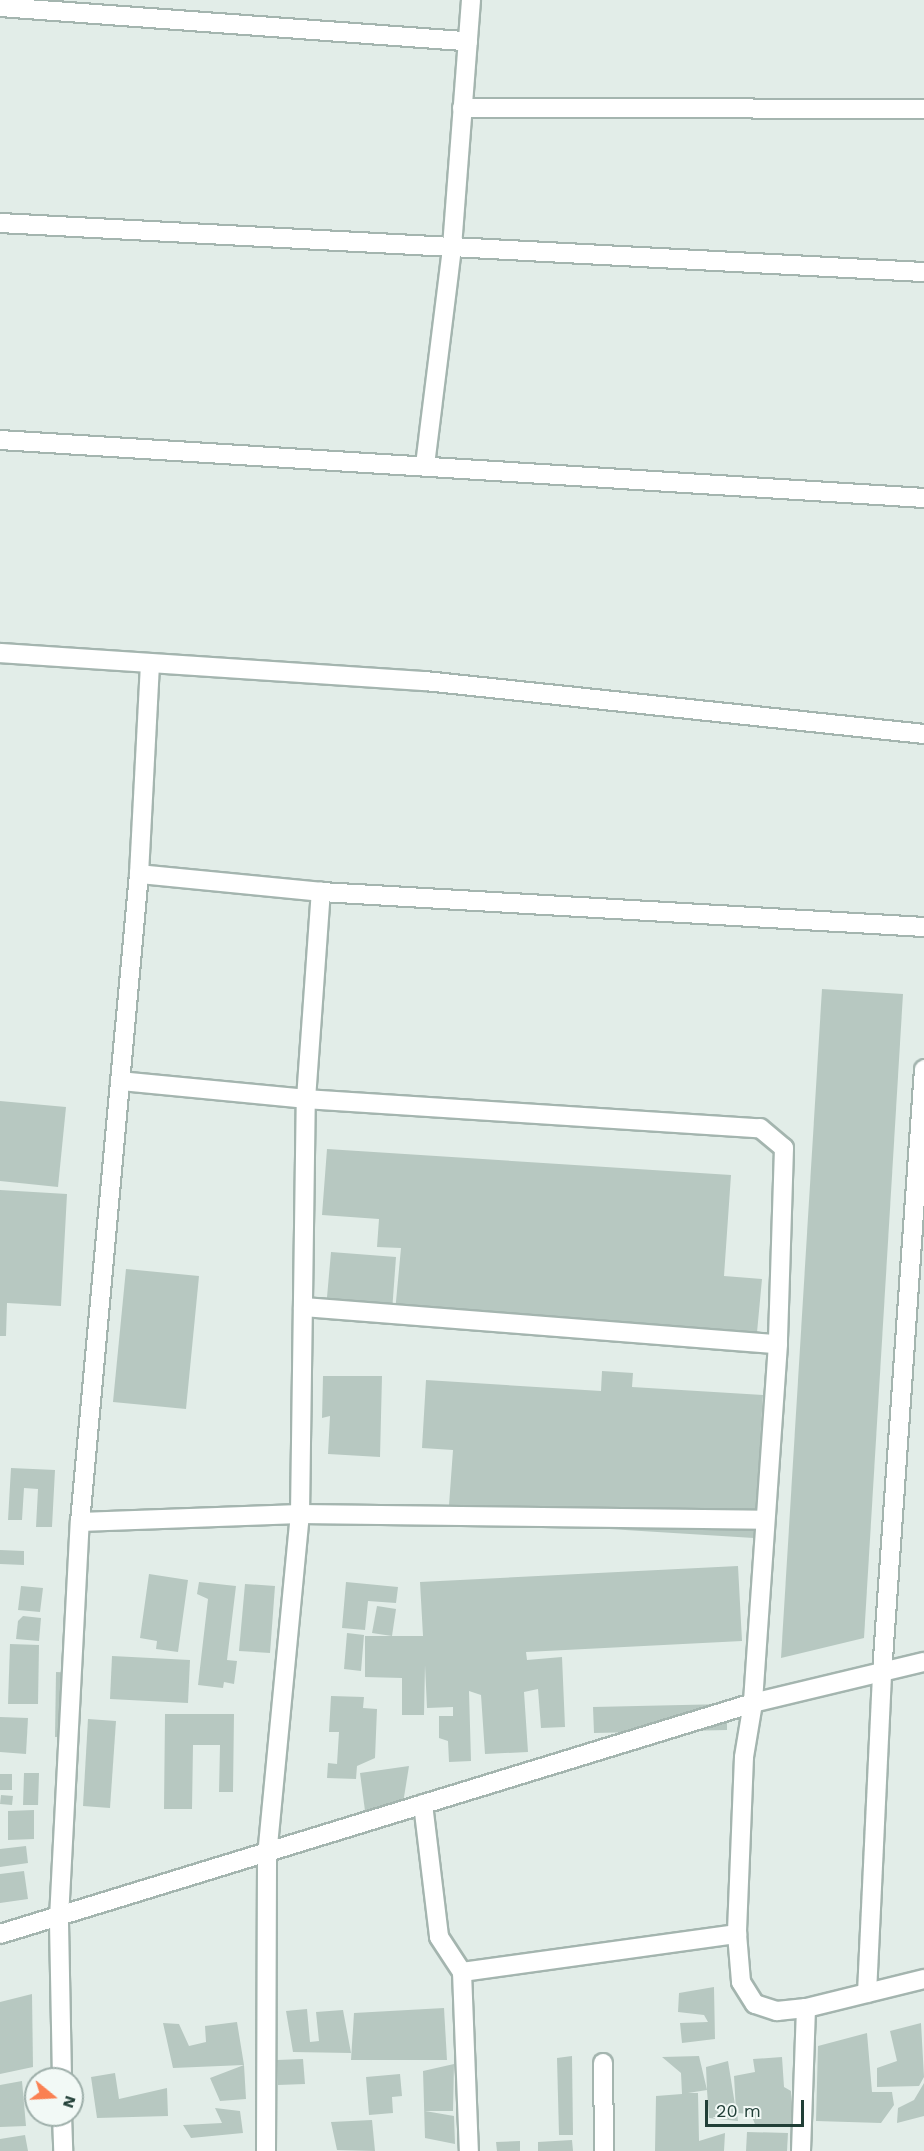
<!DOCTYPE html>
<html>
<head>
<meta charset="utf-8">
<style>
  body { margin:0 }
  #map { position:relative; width:924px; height:2151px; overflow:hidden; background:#e2ede8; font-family:"Work Sans",sans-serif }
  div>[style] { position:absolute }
  .building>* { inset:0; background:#b7c8c1 }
  .roads { filter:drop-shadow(2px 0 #a4b5af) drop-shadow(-2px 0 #a4b5af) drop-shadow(0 2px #a4b5af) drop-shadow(0 -2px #a4b5af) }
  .minor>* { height:18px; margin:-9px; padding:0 9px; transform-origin:9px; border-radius:9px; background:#fff }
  span { translate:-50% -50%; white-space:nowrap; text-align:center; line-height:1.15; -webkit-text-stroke:6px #f2f9f6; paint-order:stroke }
  .north { position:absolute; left:24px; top:2067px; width:60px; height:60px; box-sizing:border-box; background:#f2f9f6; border:2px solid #9eafaa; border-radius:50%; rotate:108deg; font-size:16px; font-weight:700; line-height:24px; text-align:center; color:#213f37 }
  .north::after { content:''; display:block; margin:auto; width:21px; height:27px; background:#fa8052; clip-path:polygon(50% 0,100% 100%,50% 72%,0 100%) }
  .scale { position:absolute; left:705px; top:2100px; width:99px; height:27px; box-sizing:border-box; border:3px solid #213f37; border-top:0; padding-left:8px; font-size:18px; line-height:21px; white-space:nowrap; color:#213f37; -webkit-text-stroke:4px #f2f9f6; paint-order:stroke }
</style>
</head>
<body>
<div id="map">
  <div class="building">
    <i style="clip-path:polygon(822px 989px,903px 994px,864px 1638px,781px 1658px)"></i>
    <i style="clip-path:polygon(0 1101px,66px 1107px,58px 1187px,0 1181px)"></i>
    <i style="clip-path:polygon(327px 1149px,731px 1175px,724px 1276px,762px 1279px,755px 1354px,394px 1323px,401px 1248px,377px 1247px,379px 1219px,322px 1215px)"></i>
    <i style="clip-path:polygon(0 1190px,67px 1194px,61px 1306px,7px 1303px,6px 1336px,0 1336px)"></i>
    <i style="clip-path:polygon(331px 1252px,396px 1257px,391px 1325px,325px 1320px)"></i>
    <i style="clip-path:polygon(126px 1269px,199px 1276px,186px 1409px,113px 1402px)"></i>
    <i style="clip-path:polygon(602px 1371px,633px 1373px,632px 1387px,763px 1395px,754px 1538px,448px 1519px,453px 1450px,422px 1448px,426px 1380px,601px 1391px)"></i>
    <i style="clip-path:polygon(323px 1376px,382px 1376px,380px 1457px,328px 1454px,330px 1416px,322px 1418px)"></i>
    <i style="clip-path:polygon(11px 1468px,55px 1470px,52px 1527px,36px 1527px,38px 1489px,24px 1488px,22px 1520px,8px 1520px)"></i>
    <i style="clip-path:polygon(0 1550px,24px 1551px,24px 1565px,0 1564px)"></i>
    <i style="clip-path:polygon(738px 1566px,742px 1641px,526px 1652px,527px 1660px,562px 1657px,565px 1727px,541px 1728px,538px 1689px,524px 1692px,528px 1752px,485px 1754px,481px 1695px,469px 1691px,471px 1761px,449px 1762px,448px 1741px,439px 1738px,439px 1716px,453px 1716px,453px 1707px,427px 1708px,425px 1665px,424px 1715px,402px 1715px,402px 1678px,365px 1677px,365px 1636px,423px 1636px,420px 1582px)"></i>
    <i style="clip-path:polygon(149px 1574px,188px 1580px,178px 1652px,156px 1649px,157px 1641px,140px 1638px)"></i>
    <i style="clip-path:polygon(199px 1582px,236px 1586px,227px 1660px,237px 1661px,234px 1684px,224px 1682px,223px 1688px,198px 1685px,208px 1599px,197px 1594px)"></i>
    <i style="clip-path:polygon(346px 1582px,398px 1587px,396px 1603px,368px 1601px,365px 1630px,342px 1628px)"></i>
    <i style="clip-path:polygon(245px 1584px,275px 1586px,270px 1653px,239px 1651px)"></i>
    <i style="clip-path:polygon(21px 1586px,43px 1588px,40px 1612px,18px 1610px)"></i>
    <i style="clip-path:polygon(377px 1606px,396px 1609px,392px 1636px,372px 1633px)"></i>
    <i style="clip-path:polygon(23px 1616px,41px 1618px,39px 1641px,16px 1639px,18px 1621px)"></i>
    <i style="clip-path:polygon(347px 1633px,364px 1635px,361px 1671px,344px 1669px)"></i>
    <i style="clip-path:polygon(10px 1644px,39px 1645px,38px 1704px,8px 1704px)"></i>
    <i style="clip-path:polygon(112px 1656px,190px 1660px,188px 1703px,110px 1699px)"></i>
    <i style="clip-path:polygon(56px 1672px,79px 1673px,77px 1737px,55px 1737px)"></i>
    <i style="clip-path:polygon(331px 1696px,364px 1697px,363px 1708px,377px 1709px,375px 1758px,357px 1766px,356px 1779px,327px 1778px,328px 1763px,337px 1764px,339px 1732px,329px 1732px)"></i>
    <i style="clip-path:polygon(727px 1704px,727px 1730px,594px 1733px,593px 1707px)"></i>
    <i style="clip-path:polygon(165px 1714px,234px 1714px,233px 1792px,219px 1792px,220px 1745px,193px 1745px,192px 1809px,164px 1809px)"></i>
    <i style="clip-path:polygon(0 1717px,28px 1718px,26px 1754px,0 1752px)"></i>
    <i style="clip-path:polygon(88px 1719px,116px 1721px,110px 1808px,83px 1806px)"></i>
    <i style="clip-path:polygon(409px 1766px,400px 1822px,367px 1826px,360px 1773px)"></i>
    <i style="clip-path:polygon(24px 1773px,39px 1773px,38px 1805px,23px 1805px)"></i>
    <i style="clip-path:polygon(0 1774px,12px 1774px,12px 1790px,0 1790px)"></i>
    <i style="clip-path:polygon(1px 1795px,13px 1796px,12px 1805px,0 1804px)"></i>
    <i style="clip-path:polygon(34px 1810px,34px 1839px,8px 1840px,8px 1811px)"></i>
    <i style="clip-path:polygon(26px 1846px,28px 1863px,0 1867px,0 1849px)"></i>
    <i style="clip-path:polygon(24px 1871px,28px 1899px,0 1903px,0 1874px)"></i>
    <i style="clip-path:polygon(714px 1987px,715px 2039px,682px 2043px,680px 2023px,708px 2022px,704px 2015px,678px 2012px,679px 1993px)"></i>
    <i style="clip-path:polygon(32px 1994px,33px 2067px,0 2074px,0 2002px)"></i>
    <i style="clip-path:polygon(444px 2008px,447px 2060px,351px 2060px,354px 2013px)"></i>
    <i style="clip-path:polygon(307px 2009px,310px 2042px,319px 2041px,316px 2012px,343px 2010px,351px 2053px,293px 2052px,286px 2011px)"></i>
    <i style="clip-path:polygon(237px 2022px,244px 2065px,246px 2099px,220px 2101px,210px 2078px,244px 2065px,173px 2068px,163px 2023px,179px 2024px,189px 2046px,206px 2042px,205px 2026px)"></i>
    <i style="clip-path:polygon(921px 2023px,924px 2077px,919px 2086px,877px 2087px,877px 2068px,897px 2061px,890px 2031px)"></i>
    <i style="clip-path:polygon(867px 2033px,872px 2092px,892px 2092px,894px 2105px,881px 2123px,816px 2121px,818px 2046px)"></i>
    <i style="clip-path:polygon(572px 2056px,573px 2135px,559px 2135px,557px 2058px)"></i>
    <i style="clip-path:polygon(699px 2056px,707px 2090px,706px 2067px,728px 2061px,736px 2111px,734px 2076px,755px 2072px,753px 2059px,782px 2057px,784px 2087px,791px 2091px,791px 2126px,756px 2127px,751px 2114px,737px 2113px,738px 2121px,709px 2118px,707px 2090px,688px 2093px,698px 2093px,699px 2141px,725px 2133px,724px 2151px,655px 2151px,656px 2096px,682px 2094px,681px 2073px,662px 2057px)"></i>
    <i style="clip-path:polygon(303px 2059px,305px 2084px,278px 2085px,277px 2060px)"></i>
    <i style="clip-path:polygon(454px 2064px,453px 2111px,425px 2111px,454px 2116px,455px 2144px,425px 2138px,423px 2071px)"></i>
    <i style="clip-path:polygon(115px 2073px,119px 2099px,167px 2088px,168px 2116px,97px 2118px,91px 2077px)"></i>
    <i style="clip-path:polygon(400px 2074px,402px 2096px,392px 2097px,393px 2113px,369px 2115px,366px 2077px)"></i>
    <i style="clip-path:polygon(22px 2081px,26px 2126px,0 2127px,0 2085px)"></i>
    <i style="clip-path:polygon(924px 2083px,924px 2116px,897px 2123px,898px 2108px,914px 2100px)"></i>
    <i style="clip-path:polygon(215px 2108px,240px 2111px,243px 2133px,191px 2138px,183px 2125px,222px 2123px)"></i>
    <i style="clip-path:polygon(372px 2120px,375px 2151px,337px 2150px,331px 2122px)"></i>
    <i style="clip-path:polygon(747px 2132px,788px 2133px,787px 2151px,746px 2151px)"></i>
    <i style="clip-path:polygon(25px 2135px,28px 2151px,0 2151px,0 2139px)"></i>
    <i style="clip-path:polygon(572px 2140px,573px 2151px,538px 2151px,538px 2142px)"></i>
    <i style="clip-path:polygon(520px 2141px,520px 2151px,497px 2151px,496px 2142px)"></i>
  </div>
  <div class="roads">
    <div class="minor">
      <i style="left:0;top:7px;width:469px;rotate:4.2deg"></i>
      <i style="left:462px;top:108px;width:462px;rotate:0.1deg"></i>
      <i style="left:0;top:223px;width:925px;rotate:3.04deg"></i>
      <i style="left:0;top:440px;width:926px;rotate:3.59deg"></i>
      <i style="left:425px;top:465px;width:220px;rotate:-82.9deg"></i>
      <i style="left:452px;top:247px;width:248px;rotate:-85.6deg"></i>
      <i style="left:0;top:653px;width:426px;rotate:3.8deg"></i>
      <i style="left:425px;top:681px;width:502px;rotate:6.06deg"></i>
      <i style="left:139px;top:874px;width:183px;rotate:5.6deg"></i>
      <i style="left:321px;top:892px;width:604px;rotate:3.32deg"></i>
      <i style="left:120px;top:1081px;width:187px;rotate:5.5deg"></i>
      <i style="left:306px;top:1099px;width:455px;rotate:3.7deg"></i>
      <i style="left:760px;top:1128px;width:31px;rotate:40deg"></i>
      <i style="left:784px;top:1148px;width:196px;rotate:91.8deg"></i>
      <i style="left:778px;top:1344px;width:360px;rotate:94deg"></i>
      <i style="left:753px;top:1703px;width:55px;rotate:99.5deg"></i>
      <i style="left:744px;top:1757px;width:177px;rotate:92.3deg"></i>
      <i style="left:737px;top:1934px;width:48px;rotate:85.2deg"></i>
      <i style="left:741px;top:1982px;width:26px;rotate:58deg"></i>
      <i style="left:755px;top:2004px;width:23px;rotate:18deg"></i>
      <i style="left:777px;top:2011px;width:29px;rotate:-6deg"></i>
      <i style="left:303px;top:1307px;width:476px;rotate:4.5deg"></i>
      <i style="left:80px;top:1522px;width:220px;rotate:-2.1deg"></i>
      <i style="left:300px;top:1514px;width:464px;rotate:0.7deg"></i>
      <i style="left:423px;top:1804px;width:134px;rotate:83.1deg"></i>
      <i style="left:439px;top:1937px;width:42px;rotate:56.7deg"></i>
      <i style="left:462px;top:1972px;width:179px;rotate:87.8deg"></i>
      <i style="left:0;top:1934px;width:788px;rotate:-17.05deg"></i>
      <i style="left:753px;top:1703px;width:176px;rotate:-13.5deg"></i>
      <i style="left:462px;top:1972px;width:278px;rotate:-7.9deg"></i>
      <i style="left:867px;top:1993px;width:320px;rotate:-87.3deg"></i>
      <i style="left:882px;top:1673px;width:605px;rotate:-86.02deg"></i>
      <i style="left:603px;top:2063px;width:88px;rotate:89.3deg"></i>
      <i style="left:62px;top:2079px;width:161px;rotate:-91.1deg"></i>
      <i style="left:59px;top:1918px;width:397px;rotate:-87deg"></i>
      <i style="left:80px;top:1522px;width:651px;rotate:-84.8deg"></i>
      <i style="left:139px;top:874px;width:210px;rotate:-87deg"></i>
      <i style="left:62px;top:2115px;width:36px;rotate:88deg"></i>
      <i style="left:266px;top:2151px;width:295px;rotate:-89.8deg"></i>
      <i style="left:267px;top:1856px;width:344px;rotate:-84.5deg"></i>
      <i style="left:300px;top:1514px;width:415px;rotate:-89.2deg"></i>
      <i style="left:306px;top:1099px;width:208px;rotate:-85.9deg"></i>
      <i style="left:801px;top:2151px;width:143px;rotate:-88deg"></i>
      <i style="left:806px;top:2008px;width:122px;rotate:-13.8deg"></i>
    </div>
  </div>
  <div class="north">N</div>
  <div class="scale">20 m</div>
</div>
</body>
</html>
